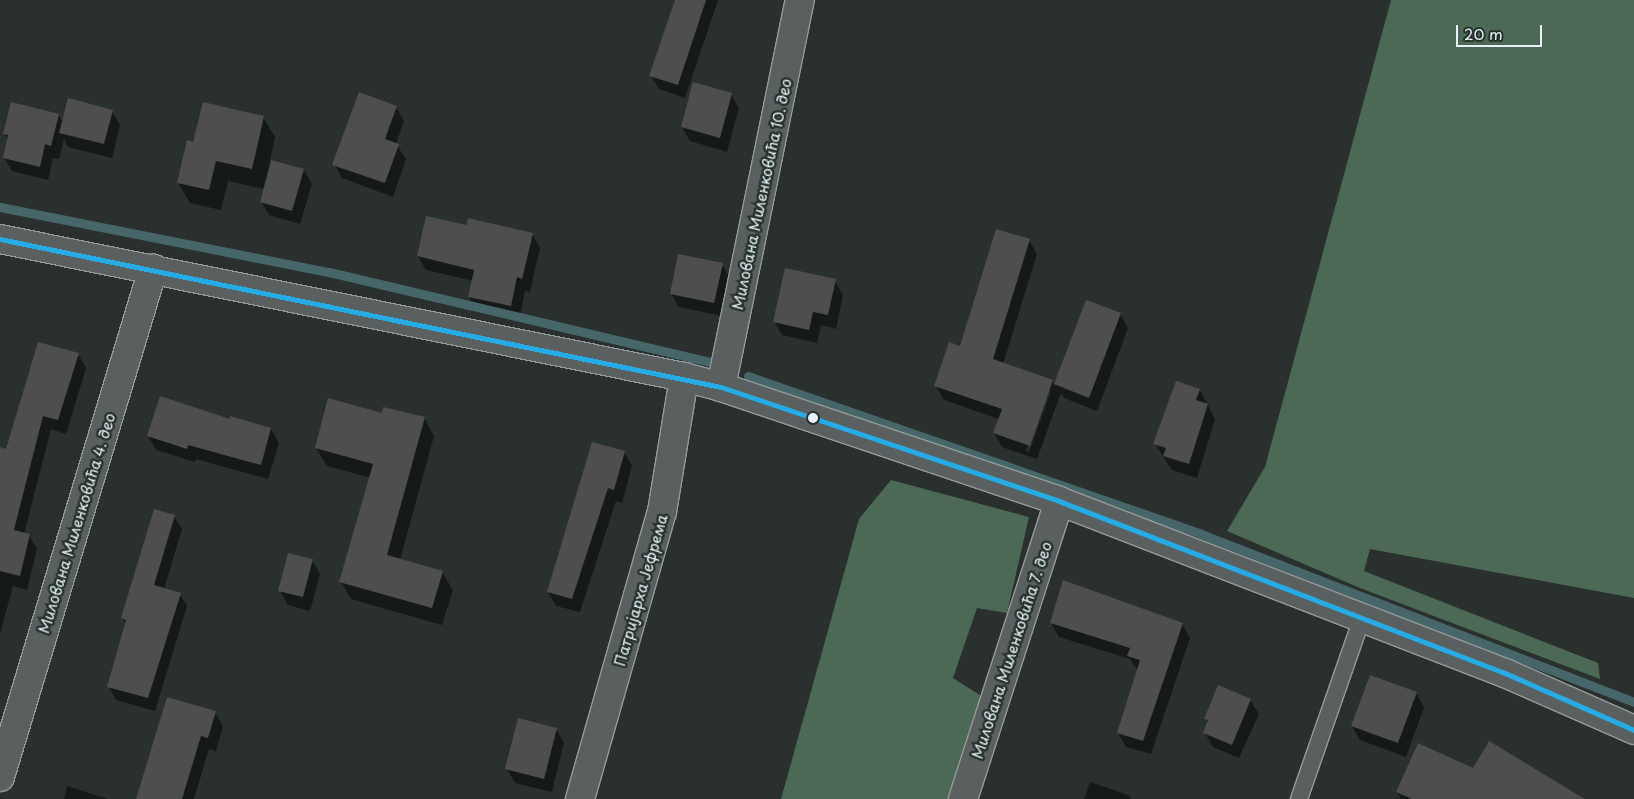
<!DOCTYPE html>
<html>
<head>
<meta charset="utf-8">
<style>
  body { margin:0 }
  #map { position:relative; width:1634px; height:799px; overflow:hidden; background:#29302d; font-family:"Playpen Sans",sans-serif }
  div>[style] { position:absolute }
  .green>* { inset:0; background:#4c6956 }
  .shadow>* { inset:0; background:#0007 }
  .stream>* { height:9px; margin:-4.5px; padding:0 4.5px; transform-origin:4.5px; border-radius:4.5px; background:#466669 }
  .building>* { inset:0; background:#4e4f4d }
  .roads { filter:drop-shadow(1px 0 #959a9a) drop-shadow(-1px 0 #959a9a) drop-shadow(0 1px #959a9a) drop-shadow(0 -1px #959a9a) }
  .service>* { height:16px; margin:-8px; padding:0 8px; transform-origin:8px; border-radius:8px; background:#5a6060 }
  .minor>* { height:28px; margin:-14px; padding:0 14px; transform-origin:14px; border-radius:14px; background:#5a6060 }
  .tertiary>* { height:28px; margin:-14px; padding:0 14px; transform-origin:14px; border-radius:14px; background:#5a6060 }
  .bus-1>* { height:5px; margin:-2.5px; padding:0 2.5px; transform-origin:2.5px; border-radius:2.5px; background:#26abe5 }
  .dots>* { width:14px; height:14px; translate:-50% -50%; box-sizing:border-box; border:2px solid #26332d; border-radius:50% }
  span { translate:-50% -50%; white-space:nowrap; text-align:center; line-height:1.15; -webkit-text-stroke:5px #26332d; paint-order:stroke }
  .street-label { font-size:15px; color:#e8f1f8 }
  .scale { position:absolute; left:1456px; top:25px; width:86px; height:22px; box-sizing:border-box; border:2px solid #e8f1f8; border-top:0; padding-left:6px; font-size:15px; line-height:18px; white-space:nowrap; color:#e8f1f8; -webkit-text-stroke:4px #26332d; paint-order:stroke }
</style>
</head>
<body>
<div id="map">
  <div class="green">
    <i style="clip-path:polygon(1391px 0,1634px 0,1634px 598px,1370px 549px,1364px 571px,1598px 663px,1600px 679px,1360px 588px,1227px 531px,1265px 467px)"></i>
    <i style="clip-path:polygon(891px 480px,1029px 517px,1007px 613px,977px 608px,953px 678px,986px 699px,950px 799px,781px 799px,859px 519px)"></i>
  </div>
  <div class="shadow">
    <i style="clip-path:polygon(676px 0,718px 0,685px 98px,659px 89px,651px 76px)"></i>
    <i style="clip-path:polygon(694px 84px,731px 94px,739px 108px,727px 152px,690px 141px,682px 127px)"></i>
    <i style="clip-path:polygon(396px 107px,404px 121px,396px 144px,406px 159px,393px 197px,342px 178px,334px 164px)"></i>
    <i style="clip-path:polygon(112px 111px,120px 125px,112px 158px,68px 147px,64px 139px,59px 159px,53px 158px,48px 180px,12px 171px,4px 157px,8px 140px,5px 134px,58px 115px,63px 122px)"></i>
    <i style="clip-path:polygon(263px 117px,275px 137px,270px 161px,304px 170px,312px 184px,300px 224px,269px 215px,261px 201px,264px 189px,228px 181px,221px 210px,190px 203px,178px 183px,194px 143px)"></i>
    <i style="clip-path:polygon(467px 227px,532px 234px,540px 248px,530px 292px,525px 291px,519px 320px,477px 311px,469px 297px,473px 281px,426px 270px,418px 256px)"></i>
    <i style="clip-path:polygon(evenodd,1029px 240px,1037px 254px,1003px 364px,1052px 381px,1055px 386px,1087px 301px,1120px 314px,1128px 328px,1097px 411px,1064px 398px,1061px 393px,1037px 459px,1002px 447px,994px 433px,999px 419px,944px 400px,936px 386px,1029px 240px,1048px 390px,1051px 390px,1029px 452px,1026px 451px,1048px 390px)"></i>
    <i style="clip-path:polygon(722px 264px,730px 278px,722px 316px,679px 307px,671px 293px)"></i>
    <i style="clip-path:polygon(835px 281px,843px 295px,836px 329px,821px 325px,817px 343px,782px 335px,774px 321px)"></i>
    <i style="clip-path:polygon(78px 354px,86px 368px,66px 434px,51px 429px,24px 534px,29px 535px,37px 549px,27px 590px,13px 586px,0 634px,0 448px,7px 450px)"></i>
    <i style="clip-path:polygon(1200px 390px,1215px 419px,1197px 478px,1172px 470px,1155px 444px)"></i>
    <i style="clip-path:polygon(383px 414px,424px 418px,434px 436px,400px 560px,442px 572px,453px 590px,442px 625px,351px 599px,341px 582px,371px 478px,327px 466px,316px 448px)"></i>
    <i style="clip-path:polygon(230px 421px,271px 429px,279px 443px,268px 479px,196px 459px,195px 462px,156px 450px,148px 436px)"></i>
    <i style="clip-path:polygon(624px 452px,632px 466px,622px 503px,616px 501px,580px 612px,556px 606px,548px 592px)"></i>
    <i style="clip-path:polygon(174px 516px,182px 529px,164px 589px,180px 594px,187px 606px,155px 711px,116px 700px,109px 687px,126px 624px,123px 618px)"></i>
    <i style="clip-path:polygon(312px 560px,320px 574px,310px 611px,288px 605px,280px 591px)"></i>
    <i style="clip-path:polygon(1051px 623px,1182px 624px,1190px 638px,1151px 754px,1126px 747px,1118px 733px,1138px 671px,1130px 659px,1059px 637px)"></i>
    <i style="clip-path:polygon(1416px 693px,1424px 707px,1406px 757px,1360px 740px,1352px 726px)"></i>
    <i style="clip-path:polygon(1250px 700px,1259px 714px,1239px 758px,1213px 747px,1205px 733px,1209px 724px,1206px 719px)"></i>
    <i style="clip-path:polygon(215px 712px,223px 726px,216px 751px,209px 749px,194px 799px,139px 799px)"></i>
    <i style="clip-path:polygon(556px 729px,564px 743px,552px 792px,515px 783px,507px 769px)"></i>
    <i style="clip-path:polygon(1489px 743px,1586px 799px,1401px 799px,1397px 792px,1473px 769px)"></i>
    <i style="clip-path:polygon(1090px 782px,1128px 795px,1131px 799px,1084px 799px)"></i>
    <i style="clip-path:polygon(67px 786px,108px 799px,64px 799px)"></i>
  </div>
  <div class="stream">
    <i style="left:0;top:207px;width:335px;rotate:11.2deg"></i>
    <i style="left:329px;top:272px;width:391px;rotate:13.3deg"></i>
    <i style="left:748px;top:376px;width:480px;rotate:19.2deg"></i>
    <i style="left:1201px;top:534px;width:464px;rotate:21.2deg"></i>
  </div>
  <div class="building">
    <i style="clip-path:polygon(675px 0,706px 0,678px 85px,649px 76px)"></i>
    <i style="clip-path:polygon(693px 82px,732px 93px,720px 138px,681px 127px)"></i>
    <i style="clip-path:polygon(359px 92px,397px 106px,385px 139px,399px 144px,385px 183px,332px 165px)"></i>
    <i style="clip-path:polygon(68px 98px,113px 110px,104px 144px,59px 133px)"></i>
    <i style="clip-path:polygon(11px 102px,59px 114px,51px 146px,45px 144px,40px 167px,3px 158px,8px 135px,3px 134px)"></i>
    <i style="clip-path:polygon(203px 102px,264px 116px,252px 169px,216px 161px,209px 190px,177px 183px,187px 140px,193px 142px)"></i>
    <i style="clip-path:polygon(271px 160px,304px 169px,292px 211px,260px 202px)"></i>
    <i style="clip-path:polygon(426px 216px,467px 225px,468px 218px,533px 233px,522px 279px,517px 277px,511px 306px,468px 297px,474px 270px,417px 256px)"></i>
    <i style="clip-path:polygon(996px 229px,1030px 239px,993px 359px,1053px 380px,1030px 446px,993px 433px,1002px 409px,934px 386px,949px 342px,960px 346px)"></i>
    <i style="clip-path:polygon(678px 254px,723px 263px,714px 303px,670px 294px)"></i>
    <i style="clip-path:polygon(785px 268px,836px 279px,828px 315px,813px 312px,809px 330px,773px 322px)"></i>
    <i style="clip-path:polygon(1086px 300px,1121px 313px,1089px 398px,1054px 384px)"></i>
    <i style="clip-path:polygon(38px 342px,79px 353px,58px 420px,43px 416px,14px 530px,30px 534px,20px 576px,0 571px,0 447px,6px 449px)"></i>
    <i style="clip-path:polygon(1176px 381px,1200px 389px,1196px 400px,1208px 404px,1189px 464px,1163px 456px,1166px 448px,1153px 444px)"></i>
    <i style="clip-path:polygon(160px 396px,230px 419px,230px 416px,271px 428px,261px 465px,188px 445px,187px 449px,147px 436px)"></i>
    <i style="clip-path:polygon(328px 398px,382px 413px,383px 407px,425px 417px,387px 555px,443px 571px,432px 608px,339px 582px,373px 464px,315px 448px)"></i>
    <i style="clip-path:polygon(592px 442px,625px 451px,614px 490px,608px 488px,572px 599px,547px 592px)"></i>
    <i style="clip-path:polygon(154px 509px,175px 515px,154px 585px,181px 593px,148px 698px,107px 687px,126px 620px,121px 618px)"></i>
    <i style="clip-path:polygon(288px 553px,313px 559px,303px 597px,278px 591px)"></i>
    <i style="clip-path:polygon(1063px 580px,1183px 623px,1143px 741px,1117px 733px,1140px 660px,1127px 656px,1130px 648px,1050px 623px)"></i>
    <i style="clip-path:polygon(1370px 675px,1417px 692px,1398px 743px,1351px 726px)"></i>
    <i style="clip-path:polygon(1218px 685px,1251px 699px,1232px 745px,1203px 733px,1208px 720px,1204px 719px)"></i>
    <i style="clip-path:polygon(167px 697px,216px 711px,208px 738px,201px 736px,182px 799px,136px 799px)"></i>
    <i style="clip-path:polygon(518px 718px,557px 728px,544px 779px,505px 769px)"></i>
    <i style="clip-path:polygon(1489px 741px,1585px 799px,1412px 799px,1396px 792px,1418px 743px,1473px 768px)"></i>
  </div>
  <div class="roads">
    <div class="service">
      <i style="left:1299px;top:799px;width:192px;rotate:-70.8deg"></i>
    </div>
    <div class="minor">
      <i style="left:721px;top:387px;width:395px;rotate:-78.5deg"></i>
      <i style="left:0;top:777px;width:531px;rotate:-73.24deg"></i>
      <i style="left:580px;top:799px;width:298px;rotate:-74.1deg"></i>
      <i style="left:662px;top:512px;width:137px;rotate:-80.7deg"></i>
      <i style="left:963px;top:799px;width:313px;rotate:-72.1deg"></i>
    </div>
    <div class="tertiary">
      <i style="left:0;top:239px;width:698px;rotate:11.41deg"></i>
      <i style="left:684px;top:377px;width:38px;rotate:15deg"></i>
      <i style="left:721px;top:387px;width:357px;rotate:18.6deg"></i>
      <i style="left:1059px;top:501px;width:478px;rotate:21.1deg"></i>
      <i style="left:1505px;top:673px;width:141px;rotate:23.8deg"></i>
    </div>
  </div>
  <div class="bus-1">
    <i style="left:0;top:239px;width:736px;rotate:11.6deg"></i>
    <i style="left:721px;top:387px;width:357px;rotate:18.6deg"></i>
    <i style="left:1059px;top:501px;width:478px;rotate:21.1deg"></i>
    <i style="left:1505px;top:673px;width:141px;rotate:23.8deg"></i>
  </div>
  <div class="dots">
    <i style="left:813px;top:418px;background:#e8f1f8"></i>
  </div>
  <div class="street-label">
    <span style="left:761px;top:194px;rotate:-78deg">Милована Миленковића 10. део</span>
    <span style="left:76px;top:523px;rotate:-73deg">Милована Миленковића 4. део</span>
    <span style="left:640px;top:590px;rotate:-74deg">Патријарха Јефрема</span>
    <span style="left:1011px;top:650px;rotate:-72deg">Милована Миленковића 7. део</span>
  </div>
  <div class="scale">20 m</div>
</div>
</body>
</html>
